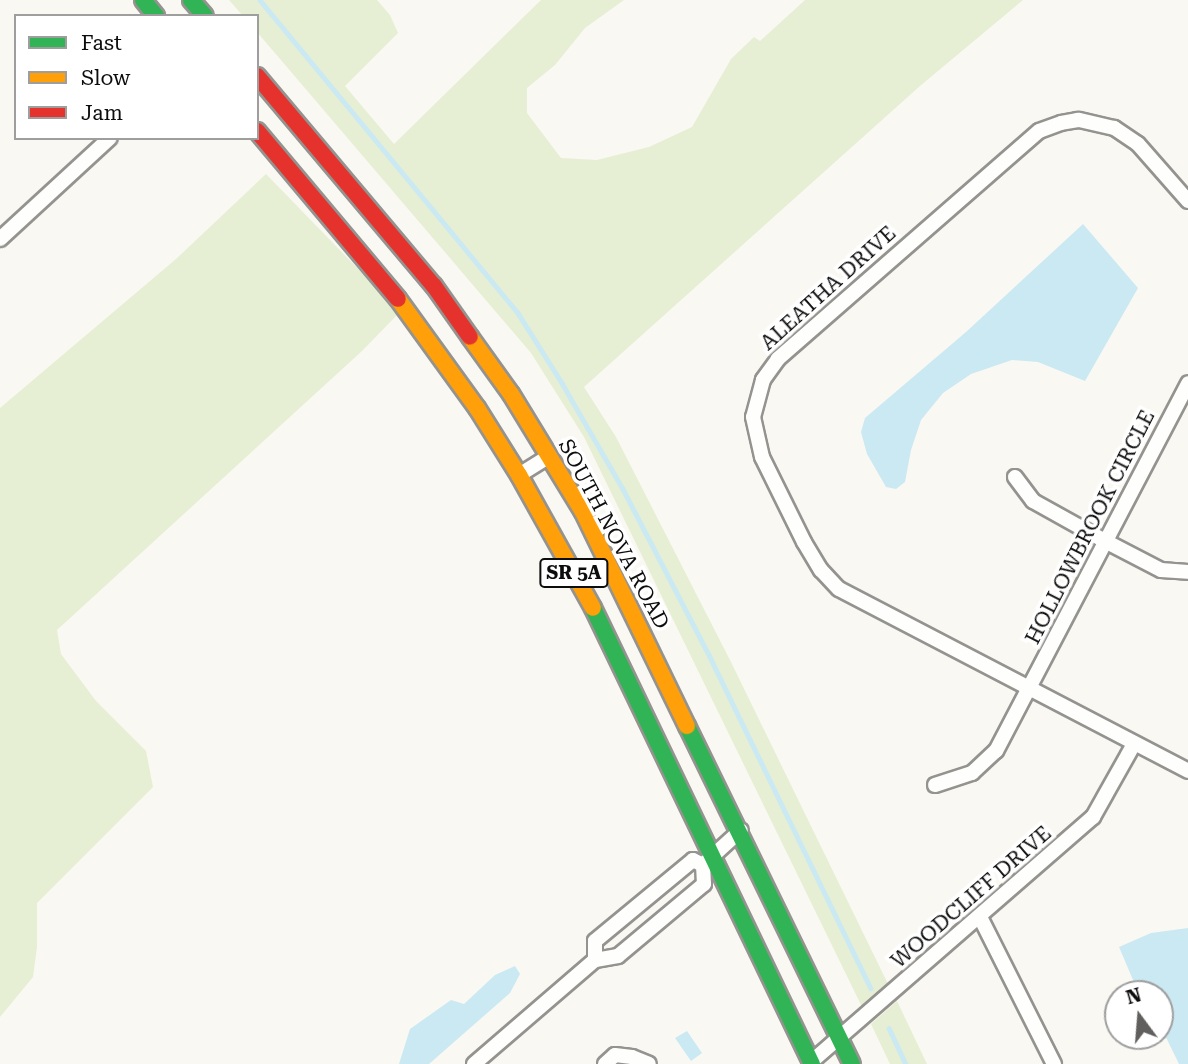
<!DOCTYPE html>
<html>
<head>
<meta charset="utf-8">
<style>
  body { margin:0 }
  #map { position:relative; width:1188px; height:1064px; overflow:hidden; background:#faf8f2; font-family:"Roboto Serif",serif }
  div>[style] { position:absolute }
  .green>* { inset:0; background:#e6efd3 }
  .water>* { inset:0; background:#cae9f3 }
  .stream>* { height:4.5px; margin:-2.25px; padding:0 2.25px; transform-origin:2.25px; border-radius:2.25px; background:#cae9f3 }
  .roads { filter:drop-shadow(2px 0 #949390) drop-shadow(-2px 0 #949390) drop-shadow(0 2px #949390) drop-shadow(0 -2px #949390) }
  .street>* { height:14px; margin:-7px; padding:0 7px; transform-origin:7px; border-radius:7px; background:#fefefd }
  .fast>* { height:16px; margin:-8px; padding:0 8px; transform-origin:8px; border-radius:8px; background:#30b455 }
  .slow>* { height:16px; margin:-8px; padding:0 8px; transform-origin:8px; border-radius:8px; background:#ff9f0a }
  .jam>* { height:16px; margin:-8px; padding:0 8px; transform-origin:8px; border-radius:8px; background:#e5322d }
  span { translate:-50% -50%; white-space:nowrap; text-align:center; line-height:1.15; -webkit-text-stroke:7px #fff; paint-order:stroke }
  .shield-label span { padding:2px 5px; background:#fff; border:2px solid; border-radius:5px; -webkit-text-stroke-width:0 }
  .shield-label { font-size:19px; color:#0d0d0d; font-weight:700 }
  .street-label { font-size:21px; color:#0d0d0d }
  .legend { position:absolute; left:14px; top:14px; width:245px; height:126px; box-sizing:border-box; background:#fff; border:2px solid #9e9e9e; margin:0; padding:9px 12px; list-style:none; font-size:21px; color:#0d0d0d }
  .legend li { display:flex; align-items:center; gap:14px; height:35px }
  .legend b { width:35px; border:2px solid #9e9e9e }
  .north { position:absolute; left:1104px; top:980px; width:70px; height:70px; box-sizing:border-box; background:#fff; border:2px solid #9e9e9e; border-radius:50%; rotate:344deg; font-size:19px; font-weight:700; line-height:28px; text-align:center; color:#0d0d0d }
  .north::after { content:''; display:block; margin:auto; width:24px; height:32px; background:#605f5d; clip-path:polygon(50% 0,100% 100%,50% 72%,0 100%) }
</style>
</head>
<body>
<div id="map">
  <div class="green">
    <i style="clip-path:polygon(229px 0,377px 0,390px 15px,398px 33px,345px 86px,394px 144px,541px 0,624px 0,585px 28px,555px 65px,527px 88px,527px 113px,561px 158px,597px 160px,649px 147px,692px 127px,731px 59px,754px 37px,760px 41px,805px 0,1023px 0,920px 86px,584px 387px,616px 437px,731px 662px,889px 986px,863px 1009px,584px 437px,531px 353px,257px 32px,257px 16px,243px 16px)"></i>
    <i style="clip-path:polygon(266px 174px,400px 312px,362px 351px,57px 630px,61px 654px,96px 701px,146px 751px,153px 787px,37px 903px,37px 947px,33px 977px,0 1017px,0 408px,176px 259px)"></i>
    <i style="clip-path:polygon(897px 1001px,927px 1064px,890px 1064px,871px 1024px)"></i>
  </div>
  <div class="water">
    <i style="clip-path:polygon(1083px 224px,1138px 288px,1085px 381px,1038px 362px,1012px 360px,971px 374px,943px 393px,921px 420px,911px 450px,905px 482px,896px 489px,886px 487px,867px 454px,861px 432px,865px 418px,966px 332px)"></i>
    <i style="clip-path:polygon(1188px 928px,1188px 1064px,1179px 1064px,1160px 1025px,1160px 994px,1139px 994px,1119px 947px,1151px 933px)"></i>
    <i style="clip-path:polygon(515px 966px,520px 974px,510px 993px,429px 1064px,399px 1064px,410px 1029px,451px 1000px,464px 1004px,495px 975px)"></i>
    <i style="clip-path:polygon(687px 1031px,702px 1053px,691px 1061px,675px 1038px)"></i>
  </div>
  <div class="stream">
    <i style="left:260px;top:0;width:406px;rotate:50.5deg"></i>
    <i style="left:518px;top:313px;width:83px;rotate:57.8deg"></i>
    <i style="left:562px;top:383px;width:122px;rotate:60.1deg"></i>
    <i style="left:623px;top:489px;width:189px;rotate:62.6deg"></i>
    <i style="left:710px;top:657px;width:368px;rotate:64.1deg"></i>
    <i style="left:889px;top:1028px;width:40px;rotate:65deg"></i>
  </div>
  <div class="roads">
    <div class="street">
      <i style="left:1188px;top:201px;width:76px;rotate:-131.3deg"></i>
      <i style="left:1138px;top:144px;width:29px;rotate:-146deg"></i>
      <i style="left:1114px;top:128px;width:37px;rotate:-167deg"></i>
      <i style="left:1078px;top:120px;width:17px;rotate:170deg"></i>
      <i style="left:1061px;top:123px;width:23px;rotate:160deg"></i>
      <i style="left:1039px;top:131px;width:347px;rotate:138.9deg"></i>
      <i style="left:778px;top:359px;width:26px;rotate:126deg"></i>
      <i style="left:763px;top:380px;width:38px;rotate:105deg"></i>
      <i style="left:753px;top:417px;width:41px;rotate:77.3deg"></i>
      <i style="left:762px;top:457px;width:95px;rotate:63.7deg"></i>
      <i style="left:804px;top:542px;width:33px;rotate:59deg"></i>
      <i style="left:821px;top:570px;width:26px;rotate:47deg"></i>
      <i style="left:839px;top:589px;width:394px;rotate:27.5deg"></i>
      <i style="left:0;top:239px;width:149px;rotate:-42.6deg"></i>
      <i style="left:519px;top:475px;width:36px;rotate:-32deg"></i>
      <i style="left:1015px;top:477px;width:30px;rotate:53deg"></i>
      <i style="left:1033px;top:501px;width:82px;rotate:29.1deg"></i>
      <i style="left:1105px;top:541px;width:63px;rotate:27.4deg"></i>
      <i style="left:1161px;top:570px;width:27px;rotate:4deg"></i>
      <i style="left:935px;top:785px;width:39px;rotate:-18deg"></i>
      <i style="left:972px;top:773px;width:33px;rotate:-43deg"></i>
      <i style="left:996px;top:751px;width:415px;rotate:-62.4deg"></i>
      <i style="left:693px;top:860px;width:11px;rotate:27deg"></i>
      <i style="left:703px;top:865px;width:19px;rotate:87deg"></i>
      <i style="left:704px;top:884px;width:112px;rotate:140.1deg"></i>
      <i style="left:618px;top:956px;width:23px;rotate:170deg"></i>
      <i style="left:595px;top:960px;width:19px;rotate:-90deg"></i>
      <i style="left:595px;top:941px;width:127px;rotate:-39.6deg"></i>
      <i style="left:706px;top:862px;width:47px;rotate:-42.4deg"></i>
      <i style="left:980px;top:917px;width:165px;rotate:63.3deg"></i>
      <i style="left:811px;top:1062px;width:374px;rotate:-41deg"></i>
      <i style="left:1093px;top:817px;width:84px;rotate:-60.7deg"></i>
      <i style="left:474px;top:1064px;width:160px;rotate:-40.7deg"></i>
      <i style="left:605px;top:1064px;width:13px;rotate:-42deg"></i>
      <i style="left:615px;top:1055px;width:17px;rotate:7deg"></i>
      <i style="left:632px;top:1057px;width:18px;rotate:22deg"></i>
    </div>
    <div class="fast">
      <i style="left:143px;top:0;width:21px;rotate:51deg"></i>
      <i style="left:191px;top:0;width:21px;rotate:49deg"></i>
      <i style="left:593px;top:608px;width:506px;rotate:64.35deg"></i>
      <i style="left:687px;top:726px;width:376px;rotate:64deg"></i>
    </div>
    <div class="slow">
      <i style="left:398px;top:299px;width:135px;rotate:54.1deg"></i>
      <i style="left:477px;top:408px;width:79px;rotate:57.9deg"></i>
      <i style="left:519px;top:475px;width:152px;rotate:60.9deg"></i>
      <i style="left:470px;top:337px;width:70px;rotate:54.3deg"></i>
      <i style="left:511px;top:394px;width:138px;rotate:58.6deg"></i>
      <i style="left:583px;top:512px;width:238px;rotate:64.1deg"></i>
    </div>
    <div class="jam">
      <i style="left:257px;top:76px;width:275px;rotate:49.9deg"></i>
      <i style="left:434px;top:286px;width:62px;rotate:54.8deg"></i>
      <i style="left:257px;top:131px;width:219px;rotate:50deg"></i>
    </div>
  </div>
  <div class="shield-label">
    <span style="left:574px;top:573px">SR 5A</span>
  </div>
  <div class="street-label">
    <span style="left:828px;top:288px;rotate:-42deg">ALEATHA DRIVE</span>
    <span style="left:1090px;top:527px;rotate:-63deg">HOLLOWBROOK CIRCLE</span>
    <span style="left:614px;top:534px;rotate:62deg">SOUTH NOVA ROAD</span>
    <span style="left:971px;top:897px;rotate:-41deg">WOODCLIFF DRIVE</span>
  </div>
  <ul class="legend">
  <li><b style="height:9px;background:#30b455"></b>Fast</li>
  <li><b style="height:9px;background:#ff9f0a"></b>Slow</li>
  <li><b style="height:9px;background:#e5322d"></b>Jam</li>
  </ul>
  <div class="north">N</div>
</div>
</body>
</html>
